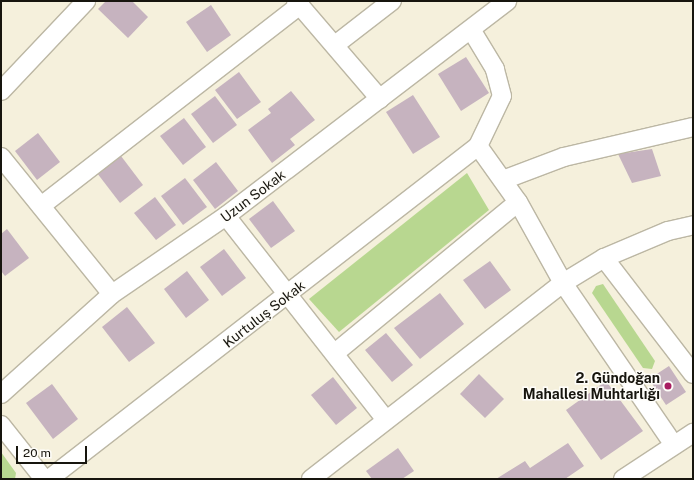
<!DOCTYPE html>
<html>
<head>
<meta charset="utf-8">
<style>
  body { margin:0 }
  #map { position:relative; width:694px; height:480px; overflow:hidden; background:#f5f0dc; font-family:"Public Sans",sans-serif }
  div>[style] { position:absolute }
  .green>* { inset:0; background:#b8d790 }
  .building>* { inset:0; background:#c6b3bf }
  .roads { filter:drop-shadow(1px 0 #bcb7a4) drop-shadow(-1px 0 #bcb7a4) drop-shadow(0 1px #bcb7a4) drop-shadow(0 -1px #bcb7a4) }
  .minor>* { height:18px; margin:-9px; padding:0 9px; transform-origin:9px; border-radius:9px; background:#fff }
  .dots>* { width:11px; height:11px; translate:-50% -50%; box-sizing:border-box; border:2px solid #fefdf9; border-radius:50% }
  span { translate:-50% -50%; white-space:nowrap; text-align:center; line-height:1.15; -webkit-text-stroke:3px #fefdf9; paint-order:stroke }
  .street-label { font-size:14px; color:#17150e }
  .poi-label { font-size:14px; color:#17150e; font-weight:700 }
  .right { translate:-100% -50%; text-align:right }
  .frame { position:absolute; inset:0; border:2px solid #17150e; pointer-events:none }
  .scale { position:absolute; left:16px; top:446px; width:71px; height:18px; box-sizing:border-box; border:2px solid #17150e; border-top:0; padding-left:5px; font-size:12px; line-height:14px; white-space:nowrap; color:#17150e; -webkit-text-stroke:3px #fefdf9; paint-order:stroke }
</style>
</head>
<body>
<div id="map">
  <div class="green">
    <i style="clip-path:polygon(467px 173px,489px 210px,339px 332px,309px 299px)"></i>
    <i style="clip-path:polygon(603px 284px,655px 361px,652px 369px,643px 368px,592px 293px,596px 286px)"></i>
    <i style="clip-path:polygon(1px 452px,16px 473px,15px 479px,1px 479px)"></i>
  </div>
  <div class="building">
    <i style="clip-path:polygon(106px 1px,132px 1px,148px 17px,128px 38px,98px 9px)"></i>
    <i style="clip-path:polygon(211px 5px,231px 35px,207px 52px,186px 22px)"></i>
    <i style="clip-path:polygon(466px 57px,489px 93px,461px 111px,438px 74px)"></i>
    <i style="clip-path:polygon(239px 72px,261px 102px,237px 119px,215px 90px)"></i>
    <i style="clip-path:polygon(291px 91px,315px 120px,290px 139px,295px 145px,272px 163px,248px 130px,271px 113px,268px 109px)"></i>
    <i style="clip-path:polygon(413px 95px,440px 137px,413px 154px,386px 112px)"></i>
    <i style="clip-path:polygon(215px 96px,237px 125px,213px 143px,191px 114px)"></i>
    <i style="clip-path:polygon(184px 118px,206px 147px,183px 165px,160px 136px)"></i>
    <i style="clip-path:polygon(38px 133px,60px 162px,37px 180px,15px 151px)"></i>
    <i style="clip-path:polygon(652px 149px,661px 176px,632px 183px,618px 154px)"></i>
    <i style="clip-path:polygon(121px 156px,143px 185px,120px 203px,97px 173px)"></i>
    <i style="clip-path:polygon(216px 162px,238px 191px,215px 209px,193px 180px)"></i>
    <i style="clip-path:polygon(185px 178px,207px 207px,183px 225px,161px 196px)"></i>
    <i style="clip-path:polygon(155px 197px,176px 225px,156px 240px,134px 213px)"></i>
    <i style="clip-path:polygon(273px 201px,295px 231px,271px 248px,249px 219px)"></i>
    <i style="clip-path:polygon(7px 229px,29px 258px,5px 276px,1px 271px,1px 234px)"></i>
    <i style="clip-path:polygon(224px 249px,246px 278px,222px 296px,200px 267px)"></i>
    <i style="clip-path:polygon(490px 261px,511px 290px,485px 309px,463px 280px)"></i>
    <i style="clip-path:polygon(187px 271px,209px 300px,186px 318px,164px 289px)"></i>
    <i style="clip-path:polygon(440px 293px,464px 324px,420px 359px,394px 328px)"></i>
    <i style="clip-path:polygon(127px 307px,155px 343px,129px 362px,102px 327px)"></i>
    <i style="clip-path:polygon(386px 333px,413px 365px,392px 382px,365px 350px)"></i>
    <i style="clip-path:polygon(669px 366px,686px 392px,666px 405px,649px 379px)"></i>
    <i style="clip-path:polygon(479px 374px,504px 399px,485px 418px,460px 394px)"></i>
    <i style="clip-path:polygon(333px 377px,357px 408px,336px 425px,311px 395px)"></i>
    <i style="clip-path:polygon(606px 381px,643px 431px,601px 460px,566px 410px)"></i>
    <i style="clip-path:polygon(52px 384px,78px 419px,53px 439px,26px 403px)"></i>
    <i style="clip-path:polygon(568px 443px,584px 466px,565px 479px,496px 479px,525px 461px,530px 468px)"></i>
    <i style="clip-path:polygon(398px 448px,414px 471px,402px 479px,372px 479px,366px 471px)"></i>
  </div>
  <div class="roads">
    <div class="minor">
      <i style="left:296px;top:1px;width:129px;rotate:49.4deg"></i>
      <i style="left:335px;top:45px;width:72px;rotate:-37.7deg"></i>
      <i style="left:1px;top:91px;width:124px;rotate:-46.6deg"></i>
      <i style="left:478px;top:146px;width:69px;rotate:54.5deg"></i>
      <i style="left:518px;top:202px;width:93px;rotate:60.9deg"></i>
      <i style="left:563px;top:283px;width:196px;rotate:55.6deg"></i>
      <i style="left:1px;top:157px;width:176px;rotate:51deg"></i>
      <i style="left:503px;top:180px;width:65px;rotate:-20.7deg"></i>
      <i style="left:564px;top:157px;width:132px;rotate:-13.1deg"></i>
      <i style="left:41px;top:206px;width:328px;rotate:-37.8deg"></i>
      <i style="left:226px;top:216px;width:259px;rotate:51.9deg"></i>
      <i style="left:604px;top:258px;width:146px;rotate:52.5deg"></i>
      <i style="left:335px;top:353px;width:237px;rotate:-39.5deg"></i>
      <i style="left:1px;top:394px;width:149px;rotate:-42deg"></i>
      <i style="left:112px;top:294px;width:138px;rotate:-34.4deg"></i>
      <i style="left:226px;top:216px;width:354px;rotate:-37.4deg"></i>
      <i style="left:1px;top:425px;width:69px;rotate:51.5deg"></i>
      <i style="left:49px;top:479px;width:543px;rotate:-37.82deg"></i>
      <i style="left:478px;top:146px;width:55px;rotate:-64.4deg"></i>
      <i style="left:502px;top:96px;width:28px;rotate:-105deg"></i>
      <i style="left:495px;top:69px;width:44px;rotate:-121.2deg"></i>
      <i style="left:311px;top:479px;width:319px;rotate:-37.9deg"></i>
      <i style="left:563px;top:283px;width:48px;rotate:-31.4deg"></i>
      <i style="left:604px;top:258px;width:69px;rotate:-22.9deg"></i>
      <i style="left:668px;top:231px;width:26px;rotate:-13deg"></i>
      <i style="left:623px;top:479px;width:84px;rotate:-33.3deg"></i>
    </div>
  </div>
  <div class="dots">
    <i style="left:668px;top:386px;background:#a81d61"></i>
  </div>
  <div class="street-label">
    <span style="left:253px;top:196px;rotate:-37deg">Uzun Sokak</span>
    <span style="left:264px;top:314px;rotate:-38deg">Kurtuluş Sokak</span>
  </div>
  <div class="poi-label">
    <span class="right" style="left:660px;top:386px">2. Gündoğan<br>Mahallesi Muhtarlığı</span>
  </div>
  <div class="frame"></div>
  <div class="scale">20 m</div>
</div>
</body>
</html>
